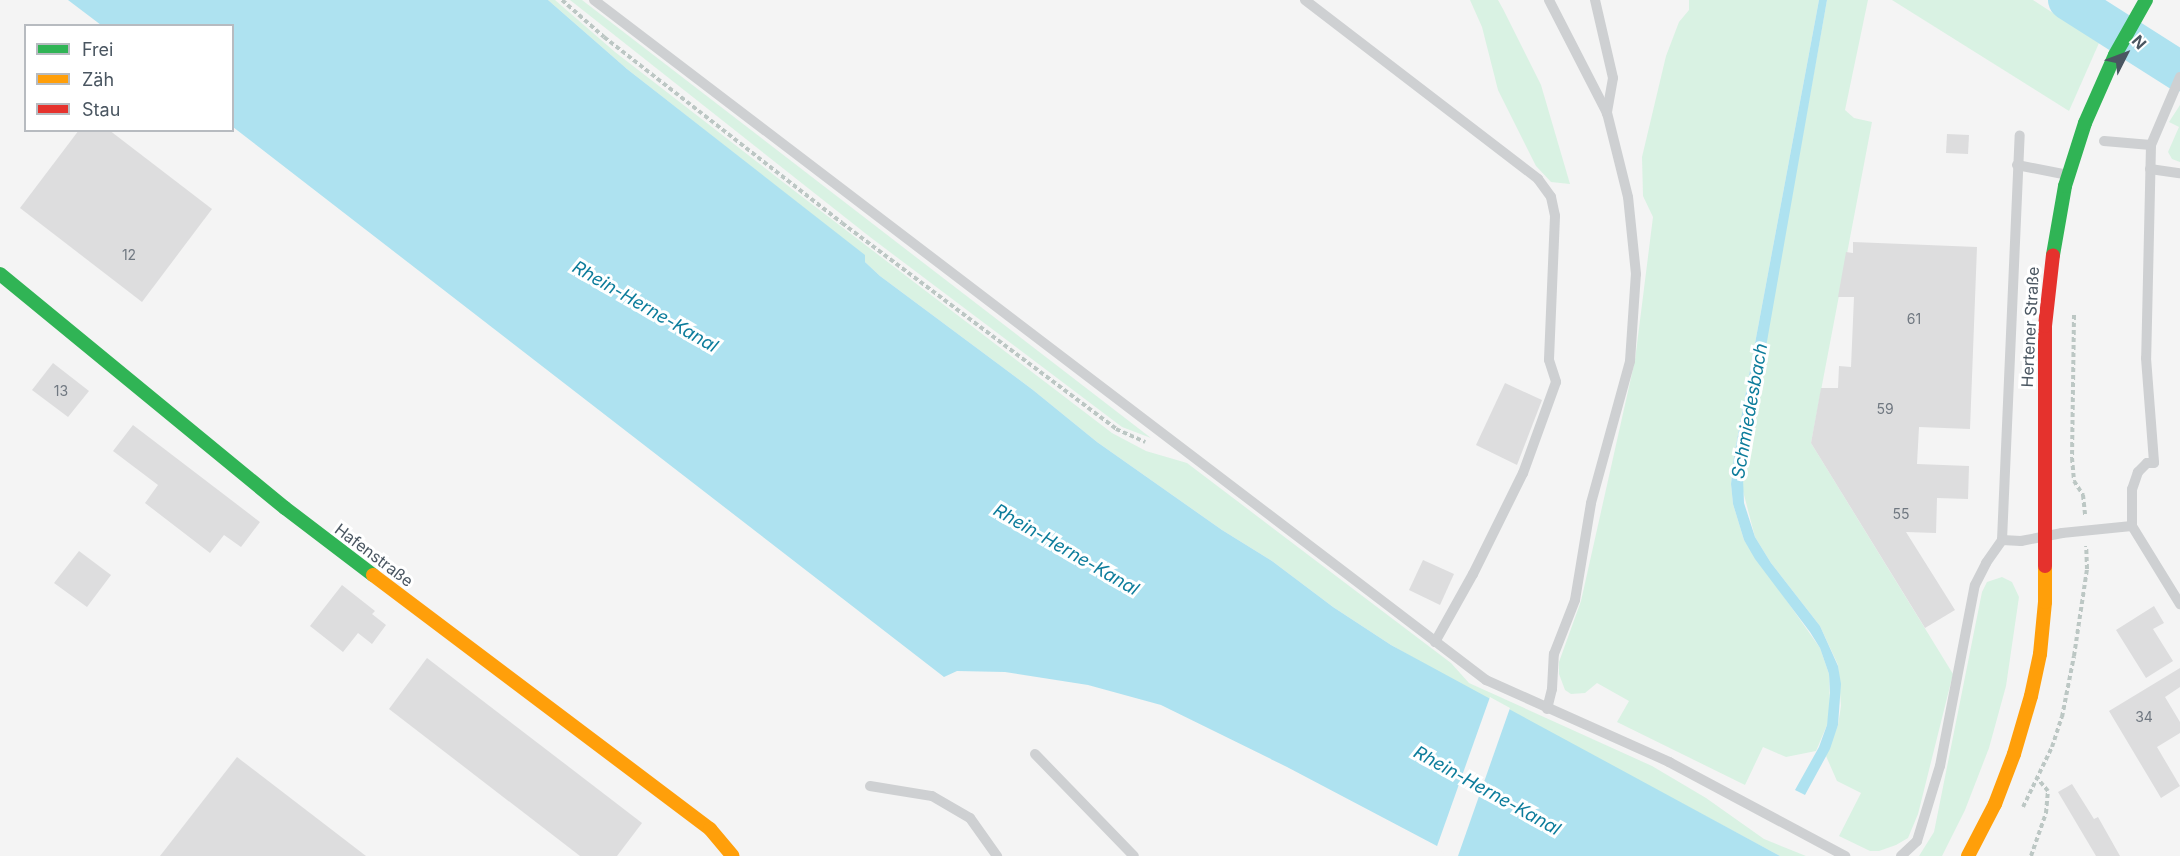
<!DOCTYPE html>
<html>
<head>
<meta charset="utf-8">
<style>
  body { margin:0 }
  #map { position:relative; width:2180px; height:856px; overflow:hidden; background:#f4f4f4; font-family:Inter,sans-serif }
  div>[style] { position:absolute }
  .green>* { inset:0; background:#d9f2e3 }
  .water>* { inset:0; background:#aee2f0 }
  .pier>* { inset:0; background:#f4f4f4 }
  .river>* { height:40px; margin:-20px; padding:0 20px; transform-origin:20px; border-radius:20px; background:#aee2f0 }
  .building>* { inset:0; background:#ddddde }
  .path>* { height:4px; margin-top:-2px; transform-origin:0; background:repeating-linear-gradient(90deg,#bcc7c4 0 4.5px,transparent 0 7.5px) }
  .lane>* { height:10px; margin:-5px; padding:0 5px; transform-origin:5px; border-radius:5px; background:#ced0d2 }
  .fast>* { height:14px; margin:-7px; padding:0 7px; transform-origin:7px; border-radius:7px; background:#30b455 }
  .slow>* { height:14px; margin:-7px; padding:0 7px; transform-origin:7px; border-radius:7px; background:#ff9f0a }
  .jam>* { height:14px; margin:-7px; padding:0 7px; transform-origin:7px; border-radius:7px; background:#e5322d }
  span { translate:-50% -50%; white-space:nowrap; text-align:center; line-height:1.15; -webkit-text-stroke:6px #fff; paint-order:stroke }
  .number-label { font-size:14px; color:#707881 }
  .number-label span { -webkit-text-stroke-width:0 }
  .street-label { font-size:16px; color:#4a5661 }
  .water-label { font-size:18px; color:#0c7c9b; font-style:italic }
  .legend { position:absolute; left:24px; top:24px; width:210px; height:108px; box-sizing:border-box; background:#fff; border:2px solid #b7bbc0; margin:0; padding:8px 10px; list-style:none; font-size:18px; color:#4a5661 }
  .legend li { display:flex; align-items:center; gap:12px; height:30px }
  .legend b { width:30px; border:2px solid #b7bbc0 }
  .north { position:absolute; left:2096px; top:24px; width:60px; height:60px; -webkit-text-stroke:4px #fff; paint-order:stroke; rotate:48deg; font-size:16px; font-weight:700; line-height:24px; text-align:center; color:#4a5661 }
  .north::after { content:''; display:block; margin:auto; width:21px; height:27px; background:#4a5661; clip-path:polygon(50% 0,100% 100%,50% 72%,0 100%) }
</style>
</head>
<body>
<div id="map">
  <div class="green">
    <i style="clip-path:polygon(548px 0,555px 0,615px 52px,792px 189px,1112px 433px,1146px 451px,1187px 463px,1451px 663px,1469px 683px,1652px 766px,1706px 798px,1764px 839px,1806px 856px,1780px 856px,1472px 691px,1391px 645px,1333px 607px,1272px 561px,1222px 530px,1097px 442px,1033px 390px,880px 276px,865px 262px,864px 255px,627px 69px)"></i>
    <i style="clip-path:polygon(570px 0,582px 0,1151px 438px,1122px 427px,870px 237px)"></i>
    <i style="clip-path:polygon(1470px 0,1498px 0,1503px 9px,1541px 85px,1570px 184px,1551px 182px,1536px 166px,1498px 90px,1482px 27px)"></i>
    <i style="clip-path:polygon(1689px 0,1819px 0,1734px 456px,1731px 484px,1733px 504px,1744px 540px,1820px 648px,1829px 674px,1830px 707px,1827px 725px,1816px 751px,1786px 757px,1763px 747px,1745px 785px,1617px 722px,1629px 701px,1597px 683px,1585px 693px,1571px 694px,1565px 690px,1559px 674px,1559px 662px,1581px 601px,1635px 360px,1653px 217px,1643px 196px,1642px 157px,1666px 56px,1679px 22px,1689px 10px)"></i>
    <i style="clip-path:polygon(1827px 0,1868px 0,1845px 110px,1854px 118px,1872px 122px,1811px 443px,1953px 674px,1918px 814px,1908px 838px,1896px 845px,1879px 851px,1870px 851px,1839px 836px,1861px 793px,1837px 781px,1826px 756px,1838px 725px,1841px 706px,1838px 665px,1820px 626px,1771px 563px,1755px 537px,1743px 491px,1743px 465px)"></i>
    <i style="clip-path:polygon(1892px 0,2033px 0,2099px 43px,2069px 111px)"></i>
    <i style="clip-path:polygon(2180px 105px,2180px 162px,2172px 159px,2168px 152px,2179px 127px,2169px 122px)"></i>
    <i style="clip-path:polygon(2002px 577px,2012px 582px,2019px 597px,2006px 686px,1989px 748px,1965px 810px,1942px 856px,1919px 856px,1934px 832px,1982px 592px,1987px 582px)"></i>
  </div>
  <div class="water">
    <i style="clip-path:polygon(68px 0,548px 0,627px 69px,865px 255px,865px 262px,880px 276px,1033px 390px,1097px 442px,1222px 530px,1272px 561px,1333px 607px,1391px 645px,1780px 856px,1456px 856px,1287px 767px,1161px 705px,1088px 685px,1005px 672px,957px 671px,944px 677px,233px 127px,232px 26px,101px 25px)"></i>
    <i style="clip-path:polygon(1819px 0,1827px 0,1743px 478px,1744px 503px,1755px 537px,1771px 563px,1820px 626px,1838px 666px,1841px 684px,1838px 725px,1830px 749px,1805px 795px,1795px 790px,1819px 747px,1827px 725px,1830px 693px,1829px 674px,1820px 648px,1810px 632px,1755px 559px,1744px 540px,1733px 504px,1731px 484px,1734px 456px)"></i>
  </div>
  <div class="pier">
    <i style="clip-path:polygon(1490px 697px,1510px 708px,1458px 856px,1449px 856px,1436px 849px)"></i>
  </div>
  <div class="river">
    <i style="left:2068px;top:0;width:133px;rotate:32.4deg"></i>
  </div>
  <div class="building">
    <i style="clip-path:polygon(79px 130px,109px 130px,212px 209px,142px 302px,20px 208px)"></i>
    <i style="clip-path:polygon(1947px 134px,1969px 135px,1968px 154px,1946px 153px)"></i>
    <i style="clip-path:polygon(1853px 242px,1977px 247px,1970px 429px,1919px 427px,1917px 464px,1969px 466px,1968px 499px,1937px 498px,1936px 533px,1906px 532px,1955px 610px,1925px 628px,1811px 443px,1821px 388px,1838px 388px,1839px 366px,1851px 367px,1854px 297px,1838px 297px,1846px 252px,1853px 253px)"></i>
    <i style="clip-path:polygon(53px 363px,89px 391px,68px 417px,32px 390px)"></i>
    <i style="clip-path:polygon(1505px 383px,1542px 400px,1517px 465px,1476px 445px)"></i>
    <i style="clip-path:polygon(133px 425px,260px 522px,241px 547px,224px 535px,210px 553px,145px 503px,158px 485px,113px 451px)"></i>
    <i style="clip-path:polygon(79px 551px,111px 575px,87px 607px,54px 583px)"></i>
    <i style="clip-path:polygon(1423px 560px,1454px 574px,1440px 605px,1409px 590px)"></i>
    <i style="clip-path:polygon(342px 585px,375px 611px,372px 614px,386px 625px,372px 644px,358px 633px,343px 652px,310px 626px)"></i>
    <i style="clip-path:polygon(2154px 606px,2164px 623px,2153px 629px,2173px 661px,2146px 678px,2116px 630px)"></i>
    <i style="clip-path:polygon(427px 658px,642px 823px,617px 856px,580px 856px,389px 709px)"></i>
    <i style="clip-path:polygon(2180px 668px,2180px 687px,2165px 697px,2180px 722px,2180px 733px,2157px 747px,2180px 786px,2161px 798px,2109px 711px)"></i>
    <i style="clip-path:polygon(237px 757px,366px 856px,160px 856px)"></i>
    <i style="clip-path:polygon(2072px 784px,2094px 819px,2098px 817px,2120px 856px,2096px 856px,2058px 792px)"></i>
  </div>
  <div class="path">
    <i style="left:562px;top:0;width:56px;rotate:41.4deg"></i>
    <i style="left:604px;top:37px;width:302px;rotate:38deg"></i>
    <i style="left:842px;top:223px;width:343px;rotate:36.9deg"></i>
    <i style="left:1116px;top:429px;width:32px;rotate:24deg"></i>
    <i style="left:2074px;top:315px;width:143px;rotate:90.8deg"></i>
    <i style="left:2072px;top:458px;width:23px;rotate:85deg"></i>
    <i style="left:2074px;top:481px;width:17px;rotate:57deg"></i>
    <i style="left:2083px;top:495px;width:20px;rotate:84deg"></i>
    <i style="left:2023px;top:807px;width:67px;rotate:-64.2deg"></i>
    <i style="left:2052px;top:747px;width:32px;rotate:-72deg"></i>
    <i style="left:2062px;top:717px;width:62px;rotate:-78.9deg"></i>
    <i style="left:2074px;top:656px;width:88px;rotate:-81.5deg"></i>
    <i style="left:2087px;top:569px;width:23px;rotate:-92deg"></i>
    <i style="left:2031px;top:856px;width:46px;rotate:-70.8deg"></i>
    <i style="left:2046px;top:813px;width:22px;rotate:-85deg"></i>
    <i style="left:2048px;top:791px;width:16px;rotate:-130deg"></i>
  </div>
  <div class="lane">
    <i style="left:594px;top:0;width:1122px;rotate:37.32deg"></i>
    <i style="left:1486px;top:680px;width:201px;rotate:24.1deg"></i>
    <i style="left:1669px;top:762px;width:200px;rotate:28.1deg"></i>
    <i style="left:1305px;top:0;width:294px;rotate:37.5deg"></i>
    <i style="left:1538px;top:179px;width:22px;rotate:54deg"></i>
    <i style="left:1551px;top:197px;width:19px;rotate:78deg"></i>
    <i style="left:1555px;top:216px;width:144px;rotate:92.4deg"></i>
    <i style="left:1549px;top:360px;width:23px;rotate:72deg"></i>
    <i style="left:1556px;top:382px;width:97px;rotate:109.9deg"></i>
    <i style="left:1523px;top:473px;width:113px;rotate:116.3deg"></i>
    <i style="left:1473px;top:574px;width:78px;rotate:119.2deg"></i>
    <i style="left:1595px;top:0;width:80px;rotate:77deg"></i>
    <i style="left:1613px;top:78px;width:36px;rotate:100deg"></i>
    <i style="left:2180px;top:77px;width:74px;rotate:113.1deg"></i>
    <i style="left:2151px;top:145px;width:213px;rotate:91.3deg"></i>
    <i style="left:2146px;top:358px;width:105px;rotate:85.6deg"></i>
    <i style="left:2154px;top:463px;width:7px;rotate:180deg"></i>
    <i style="left:2147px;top:463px;width:13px;rotate:135deg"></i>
    <i style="left:2138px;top:472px;width:18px;rotate:109deg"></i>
    <i style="left:2132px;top:489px;width:37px;rotate:90deg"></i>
    <i style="left:2132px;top:526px;width:92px;rotate:58.4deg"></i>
    <i style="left:2104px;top:141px;width:47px;rotate:4.9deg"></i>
    <i style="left:2017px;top:165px;width:52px;rotate:11.1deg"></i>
    <i style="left:2150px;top:169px;width:30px;rotate:8deg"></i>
    <i style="left:2002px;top:540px;width:405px;rotate:-87.5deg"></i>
    <i style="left:1547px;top:709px;width:21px;rotate:-76deg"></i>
    <i style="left:1552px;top:689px;width:35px;rotate:-87deg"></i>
    <i style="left:1554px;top:654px;width:58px;rotate:-68.7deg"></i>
    <i style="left:1575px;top:600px;width:98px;rotate:-80.6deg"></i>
    <i style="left:1591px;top:503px;width:147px;rotate:-74.6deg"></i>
    <i style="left:1630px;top:361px;width:87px;rotate:-86.1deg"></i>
    <i style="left:1636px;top:274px;width:77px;rotate:-95.9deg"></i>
    <i style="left:1628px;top:197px;width:87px;rotate:-104deg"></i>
    <i style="left:1607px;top:113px;width:127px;rotate:-117.2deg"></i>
    <i style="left:1035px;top:754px;width:142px;rotate:45.9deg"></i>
    <i style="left:870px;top:786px;width:63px;rotate:9.2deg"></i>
    <i style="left:932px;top:796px;width:44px;rotate:30.1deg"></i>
    <i style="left:970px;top:818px;width:47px;rotate:54.6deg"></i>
    <i style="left:1901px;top:856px;width:22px;rotate:-43deg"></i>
    <i style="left:1917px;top:841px;width:78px;rotate:-73deg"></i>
    <i style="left:1940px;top:766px;width:184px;rotate:-79.1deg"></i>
    <i style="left:1975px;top:585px;width:25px;rotate:-63deg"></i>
    <i style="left:1986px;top:563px;width:28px;rotate:-55deg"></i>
    <i style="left:2002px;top:540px;width:19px;rotate:3deg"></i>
    <i style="left:2021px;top:541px;width:42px;rotate:-11deg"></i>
    <i style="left:2062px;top:533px;width:70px;rotate:-5.7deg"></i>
  </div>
  <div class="fast">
    <i style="left:2053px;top:255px;width:70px;rotate:-80.1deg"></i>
    <i style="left:2065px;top:186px;width:66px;rotate:-72.4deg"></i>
    <i style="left:2085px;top:123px;width:74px;rotate:-66.2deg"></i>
    <i style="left:2115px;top:55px;width:63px;rotate:-60.6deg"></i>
    <i style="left:0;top:274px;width:369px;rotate:39.4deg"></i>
    <i style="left:285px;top:508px;width:111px;rotate:37.3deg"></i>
  </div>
  <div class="slow">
    <i style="left:373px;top:575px;width:422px;rotate:37deg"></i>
    <i style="left:710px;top:829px;width:35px;rotate:50deg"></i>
    <i style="left:1968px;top:856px;width:59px;rotate:-62.6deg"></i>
    <i style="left:1995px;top:804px;width:53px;rotate:-69.2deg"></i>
    <i style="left:2014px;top:754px;width:60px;rotate:-73.7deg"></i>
    <i style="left:2031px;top:696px;width:43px;rotate:-77.9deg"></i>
    <i style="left:2040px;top:654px;width:52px;rotate:-84.5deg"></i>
    <i style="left:2045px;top:602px;width:36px;rotate:-90deg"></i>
  </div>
  <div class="jam">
    <i style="left:2045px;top:566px;width:240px;rotate:-90deg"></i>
    <i style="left:2045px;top:326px;width:71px;rotate:-83.6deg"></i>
  </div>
  <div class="number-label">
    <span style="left:129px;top:255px">12</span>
    <span style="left:1914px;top:319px">61</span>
    <span style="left:61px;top:391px">13</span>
    <span style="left:1885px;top:409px">59</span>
    <span style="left:1901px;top:514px">55</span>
    <span style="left:2144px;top:717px">34</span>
  </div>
  <div class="street-label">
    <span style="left:2030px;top:327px;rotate:-87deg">Hertener Straße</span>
    <span style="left:374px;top:555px;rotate:37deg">Hafenstraße</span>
  </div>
  <div class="water-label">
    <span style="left:645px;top:307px;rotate:30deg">Rhein-Herne-Kanal</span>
    <span style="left:1750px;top:411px;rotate:-80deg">Schmiedesbach</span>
    <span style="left:1066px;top:550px;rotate:30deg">Rhein-Herne-Kanal</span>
    <span style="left:1487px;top:791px;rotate:29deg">Rhein-Herne-Kanal</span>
  </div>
  <ul class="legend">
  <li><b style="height:8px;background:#30b455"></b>Frei</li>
  <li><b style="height:8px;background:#ff9f0a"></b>Zäh</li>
  <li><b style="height:8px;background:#e5322d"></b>Stau</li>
  </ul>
  <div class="north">N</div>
</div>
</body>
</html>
